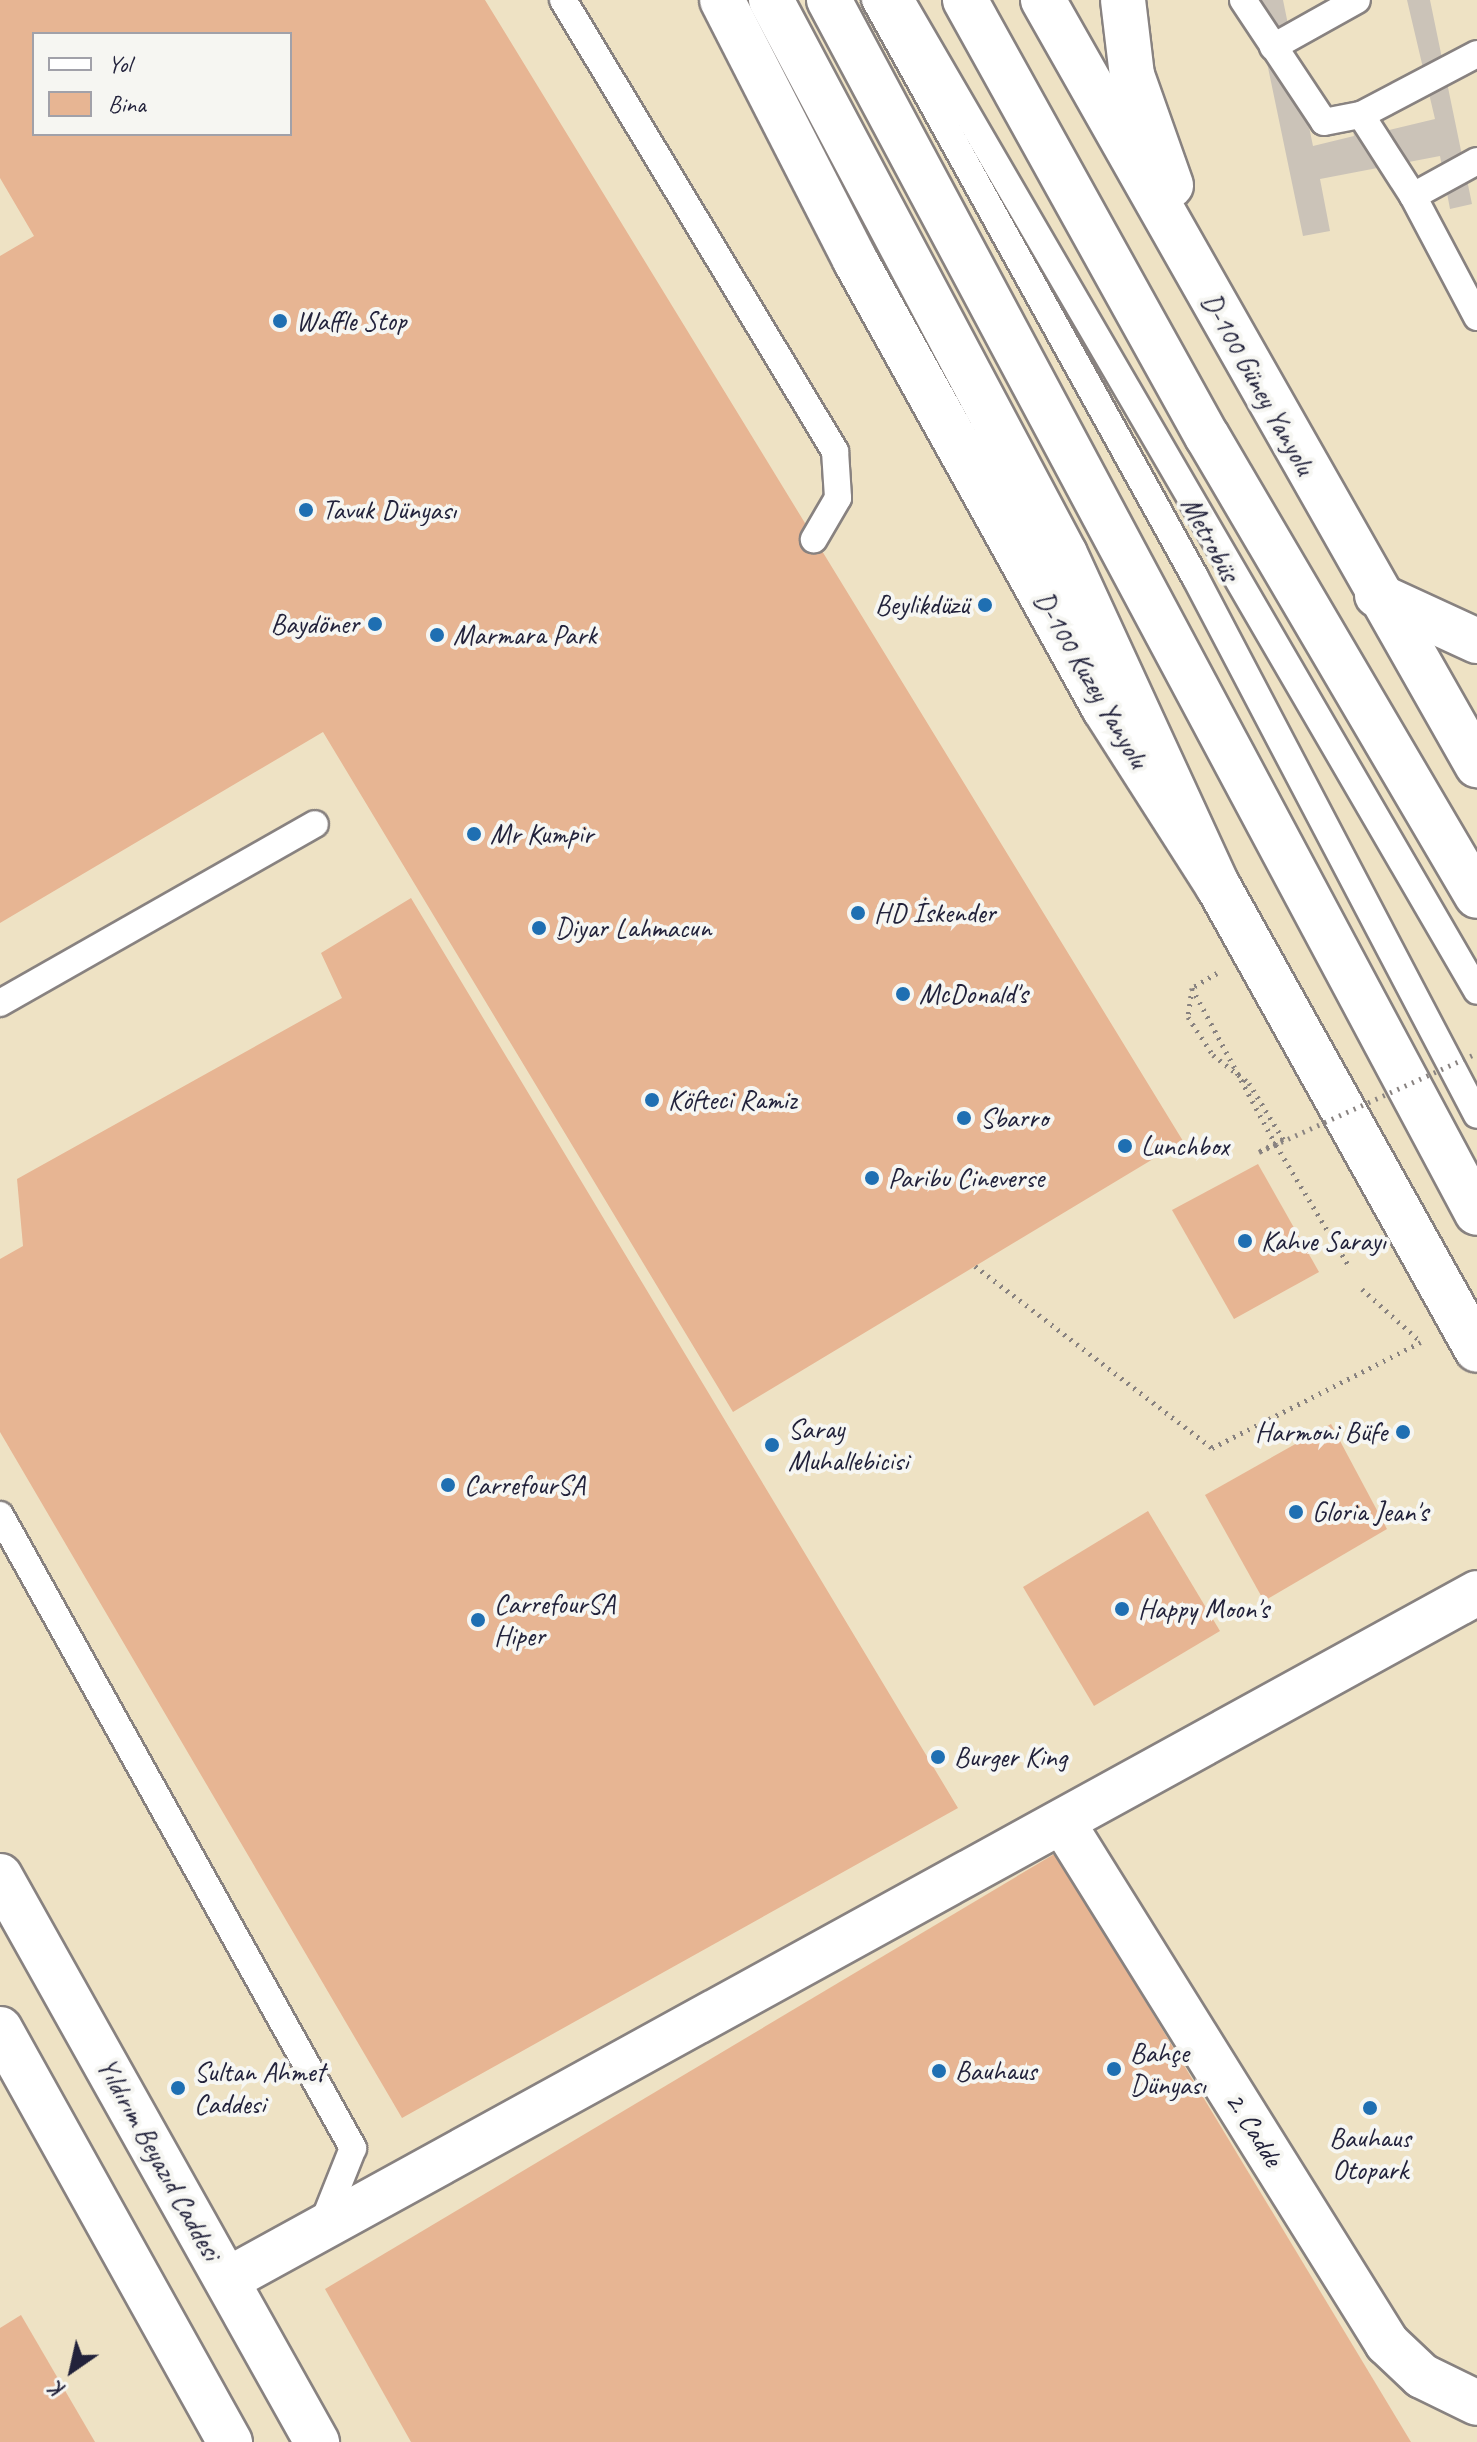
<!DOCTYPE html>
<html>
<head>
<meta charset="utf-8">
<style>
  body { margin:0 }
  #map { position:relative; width:1477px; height:2442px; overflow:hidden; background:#eee2c4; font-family:Caveat,sans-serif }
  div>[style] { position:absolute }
  .industrial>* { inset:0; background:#cbc3b8 }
  .building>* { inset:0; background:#e7b593 }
  .path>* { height:5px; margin-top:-2.5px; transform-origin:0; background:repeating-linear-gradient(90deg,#888280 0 2px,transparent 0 8px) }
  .roads { filter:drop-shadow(2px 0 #888280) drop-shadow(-2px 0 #888280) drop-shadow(0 2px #888280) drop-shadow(0 -2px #888280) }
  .service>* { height:26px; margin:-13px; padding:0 13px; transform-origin:13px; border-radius:13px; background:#fff }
  .minor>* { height:44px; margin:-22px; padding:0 22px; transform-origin:22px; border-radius:22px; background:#fff }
  .secondary>* { height:44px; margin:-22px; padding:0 22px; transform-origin:22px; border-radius:22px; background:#fff }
  .primary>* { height:44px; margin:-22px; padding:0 22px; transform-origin:22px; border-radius:22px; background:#fff }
  .trunk>* { height:44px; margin:-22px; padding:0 22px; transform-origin:22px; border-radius:22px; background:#fff }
  .path-bridge>* { height:5px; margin-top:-2.5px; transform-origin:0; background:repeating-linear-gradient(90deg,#888280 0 2px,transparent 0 8px) }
  .dots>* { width:22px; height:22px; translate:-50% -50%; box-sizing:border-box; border:4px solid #f6f6f2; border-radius:50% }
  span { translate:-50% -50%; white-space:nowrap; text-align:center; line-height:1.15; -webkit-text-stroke:8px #f6f6f2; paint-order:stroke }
  .poi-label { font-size:28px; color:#22223b }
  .left { translate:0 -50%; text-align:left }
  .right { translate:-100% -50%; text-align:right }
  .street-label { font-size:28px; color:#22223b }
  .legend { position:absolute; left:32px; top:32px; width:260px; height:104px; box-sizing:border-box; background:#f6f6f2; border:2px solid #a1a1a9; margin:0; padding:10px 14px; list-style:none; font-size:24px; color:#22223b }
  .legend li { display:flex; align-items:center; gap:16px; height:40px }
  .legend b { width:40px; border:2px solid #a1a1a9 }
  .north { position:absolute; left:32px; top:2330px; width:80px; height:80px; -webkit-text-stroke:6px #f6f6f2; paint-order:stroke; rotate:214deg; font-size:22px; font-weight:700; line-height:32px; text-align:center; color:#22223b }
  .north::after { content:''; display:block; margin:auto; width:28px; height:36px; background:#22223b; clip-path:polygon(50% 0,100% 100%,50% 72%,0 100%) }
</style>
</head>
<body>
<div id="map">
  <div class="industrial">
    <i style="clip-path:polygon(1254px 0,1283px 0,1313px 146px,1354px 136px,1349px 112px,1379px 105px,1385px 131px,1435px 119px,1407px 0,1430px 0,1472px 204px,1450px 209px,1440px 156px,1320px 179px,1330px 231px,1303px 236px)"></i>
  </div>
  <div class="building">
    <i style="clip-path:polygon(evenodd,0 0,485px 0,1183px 1141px,733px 1412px,323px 732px,0 923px,0 256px,34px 236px,0 178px,0 0,34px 34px,290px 34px,290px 134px,34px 134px,34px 34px)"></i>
    <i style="clip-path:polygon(411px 898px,958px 1808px,402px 2118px,0 1432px,0 1259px,23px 1246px,17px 1179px,342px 998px,321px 953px)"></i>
    <i style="clip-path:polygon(1258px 1164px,1319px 1272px,1234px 1319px,1172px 1210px)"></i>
    <i style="clip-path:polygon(1331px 1424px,1387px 1529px,1264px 1601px,1205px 1495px)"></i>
    <i style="clip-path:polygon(1148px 1511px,1220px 1631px,1094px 1706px,1023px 1587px)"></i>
    <i style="clip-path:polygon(1056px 1853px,1411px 2442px,411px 2442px,325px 2289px)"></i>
    <i style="clip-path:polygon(21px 2315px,95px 2442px,0 2442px,0 2328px)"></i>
  </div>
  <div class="path">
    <i style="left:1217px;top:973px;width:29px;rotate:149deg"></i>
    <i style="left:1192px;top:988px;width:29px;rotate:98deg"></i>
    <i style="left:1188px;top:1017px;width:45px;rotate:56.7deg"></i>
    <i style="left:1213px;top:1055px;width:46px;rotate:37.9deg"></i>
    <i style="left:1249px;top:1083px;width:66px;rotate:58.7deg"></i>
    <i style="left:1283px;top:1139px;width:27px;rotate:152deg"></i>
    <i style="left:1276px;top:1145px;width:141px;rotate:58.9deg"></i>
    <i style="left:975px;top:1266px;width:299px;rotate:37.5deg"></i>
    <i style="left:1212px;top:1448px;width:234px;rotate:-26.9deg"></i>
    <i style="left:1362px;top:1289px;width:79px;rotate:41.9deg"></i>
  </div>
  <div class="roads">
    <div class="service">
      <i style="left:563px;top:0;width:527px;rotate:58.91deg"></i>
      <i style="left:835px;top:451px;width:47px;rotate:86.3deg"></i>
      <i style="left:838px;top:498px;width:48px;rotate:120.3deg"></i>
      <i style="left:875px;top:0;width:660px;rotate:60.99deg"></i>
      <i style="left:1195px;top:577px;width:607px;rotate:62.34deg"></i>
      <i style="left:901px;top:0;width:1146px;rotate:59.83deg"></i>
      <i style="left:1243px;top:0;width:146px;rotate:56.4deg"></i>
      <i style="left:1324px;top:122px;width:38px;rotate:-11deg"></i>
      <i style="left:1361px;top:115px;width:131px;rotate:-27.7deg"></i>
      <i style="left:1273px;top:47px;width:96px;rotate:-29.2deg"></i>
      <i style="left:1361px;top:115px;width:96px;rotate:57.3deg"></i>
      <i style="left:1477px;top:161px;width:73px;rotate:151.3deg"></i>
      <i style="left:1413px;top:196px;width:137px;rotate:62.1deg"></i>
      <i style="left:0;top:1003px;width:362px;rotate:-29.6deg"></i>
      <i style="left:0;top:1515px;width:725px;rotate:60.85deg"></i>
      <i style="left:353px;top:2148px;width:81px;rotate:111.8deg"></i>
    </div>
    <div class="minor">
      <i style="left:227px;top:2280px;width:1426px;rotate:-28.79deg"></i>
    </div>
    <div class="secondary">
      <i style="left:1377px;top:595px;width:110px;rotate:24.7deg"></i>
      <i style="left:1063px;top:1823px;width:613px;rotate:58.07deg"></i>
      <i style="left:1387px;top:2343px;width:48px;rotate:43.3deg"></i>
      <i style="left:1422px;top:2376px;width:61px;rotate:26.1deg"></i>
      <i style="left:0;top:1876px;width:649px;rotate:60.75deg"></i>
      <i style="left:0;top:2029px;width:473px;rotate:60.9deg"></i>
    </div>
    <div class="primary">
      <i style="left:722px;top:0;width:292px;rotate:62.9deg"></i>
      <i style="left:855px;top:260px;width:513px;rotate:60.93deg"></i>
      <i style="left:1104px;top:708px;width:211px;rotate:57.4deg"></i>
      <i style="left:1218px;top:886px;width:531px;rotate:60.83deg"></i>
      <i style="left:1043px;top:0;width:880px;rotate:60.43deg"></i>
      <i style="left:1123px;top:0;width:76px;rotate:83.2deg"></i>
      <i style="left:1132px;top:75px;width:117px;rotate:70.5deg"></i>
    </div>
    <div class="trunk">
      <i style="left:771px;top:0;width:627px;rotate:62.05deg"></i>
      <i style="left:1065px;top:554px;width:366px;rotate:65.3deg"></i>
      <i style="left:829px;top:0;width:1375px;rotate:61.89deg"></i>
      <i style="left:965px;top:0;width:499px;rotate:61deg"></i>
      <i style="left:1207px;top:436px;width:533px;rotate:59.59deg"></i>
    </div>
  </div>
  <div class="path-bridge">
    <i style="left:1192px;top:988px;width:178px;rotate:61.9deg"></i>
    <i style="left:1259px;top:1152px;width:239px;rotate:-24.4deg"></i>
  </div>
  <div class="dots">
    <i style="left:280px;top:321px;background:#1f6fb2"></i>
    <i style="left:306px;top:510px;background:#1f6fb2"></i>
    <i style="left:985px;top:605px;background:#1f6fb2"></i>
    <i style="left:375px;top:624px;background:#1f6fb2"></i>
    <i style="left:437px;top:635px;background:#1f6fb2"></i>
    <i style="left:474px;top:834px;background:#1f6fb2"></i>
    <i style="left:858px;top:913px;background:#1f6fb2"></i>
    <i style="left:539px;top:928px;background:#1f6fb2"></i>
    <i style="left:903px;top:994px;background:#1f6fb2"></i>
    <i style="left:652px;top:1100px;background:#1f6fb2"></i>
    <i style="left:964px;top:1118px;background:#1f6fb2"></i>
    <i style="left:1125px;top:1146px;background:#1f6fb2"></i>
    <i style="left:872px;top:1178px;background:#1f6fb2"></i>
    <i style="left:1245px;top:1241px;background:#1f6fb2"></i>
    <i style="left:1403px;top:1432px;background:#1f6fb2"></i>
    <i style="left:772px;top:1445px;background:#1f6fb2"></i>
    <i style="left:448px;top:1485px;background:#1f6fb2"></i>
    <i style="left:1296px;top:1512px;background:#1f6fb2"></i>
    <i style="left:1122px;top:1609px;background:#1f6fb2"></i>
    <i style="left:478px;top:1620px;background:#1f6fb2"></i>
    <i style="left:938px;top:1757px;background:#1f6fb2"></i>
    <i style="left:1114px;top:2069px;background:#1f6fb2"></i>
    <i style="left:939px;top:2071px;background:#1f6fb2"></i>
    <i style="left:178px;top:2088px;background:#1f6fb2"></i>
    <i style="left:1370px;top:2108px;background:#1f6fb2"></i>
  </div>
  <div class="poi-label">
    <span class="left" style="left:296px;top:321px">Waffle Stop</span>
    <span class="left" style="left:322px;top:510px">Tavuk Dünyası</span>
    <span class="right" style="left:969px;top:605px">Beylikdüzü</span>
    <span class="right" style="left:359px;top:624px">Baydöner</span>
    <span class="left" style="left:453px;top:635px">Marmara Park</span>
    <span class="left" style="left:490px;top:834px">Mr Kumpir</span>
    <span class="left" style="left:874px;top:913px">HD İskender</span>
    <span class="left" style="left:555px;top:928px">Diyar Lahmacun</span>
    <span class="left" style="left:919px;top:994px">McDonald's</span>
    <span class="left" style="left:668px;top:1100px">Köfteci Ramiz</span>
    <span class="left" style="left:980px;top:1118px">Sbarro</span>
    <span class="left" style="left:1141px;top:1146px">Lunchbox</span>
    <span class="left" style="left:888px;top:1178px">Paribu Cineverse</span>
    <span class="left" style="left:1261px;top:1241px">Kahve Sarayı</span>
    <span class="left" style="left:788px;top:1445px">Saray<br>Muhallebicisi</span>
    <span class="right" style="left:1387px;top:1432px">Harmoni Büfe</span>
    <span class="left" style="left:464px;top:1485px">CarrefourSA</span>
    <span class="left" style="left:1312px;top:1512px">Gloria Jean's</span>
    <span class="left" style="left:494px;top:1620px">CarrefourSA<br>Hiper</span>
    <span class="left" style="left:1138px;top:1609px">Happy Moon's</span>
    <span class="left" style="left:954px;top:1757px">Burger King</span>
    <span class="left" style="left:1130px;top:2069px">Bahçe<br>Dünyası</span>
    <span class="left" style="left:955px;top:2071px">Bauhaus</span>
    <span class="left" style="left:194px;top:2088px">Sultan Ahmet<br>Caddesi</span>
    <span style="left:1370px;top:2154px">Bauhaus<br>Otopark</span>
  </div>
  <div class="street-label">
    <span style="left:1258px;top:384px;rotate:61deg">D-100 Güney Yanyolu</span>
    <span style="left:1210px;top:539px;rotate:62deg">Metrobüs</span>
    <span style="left:1091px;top:680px;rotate:60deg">D-100 Kuzey Yanyolu</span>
    <span style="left:1254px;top:2129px;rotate:58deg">2. Cadde</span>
    <span style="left:159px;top:2159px;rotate:61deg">Yıldırım Beyazıd Caddesi</span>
  </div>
  <ul class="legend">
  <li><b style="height:10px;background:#fff"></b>Yol</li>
  <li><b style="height:22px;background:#e7b593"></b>Bina</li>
  </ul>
  <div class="north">K</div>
</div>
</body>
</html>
